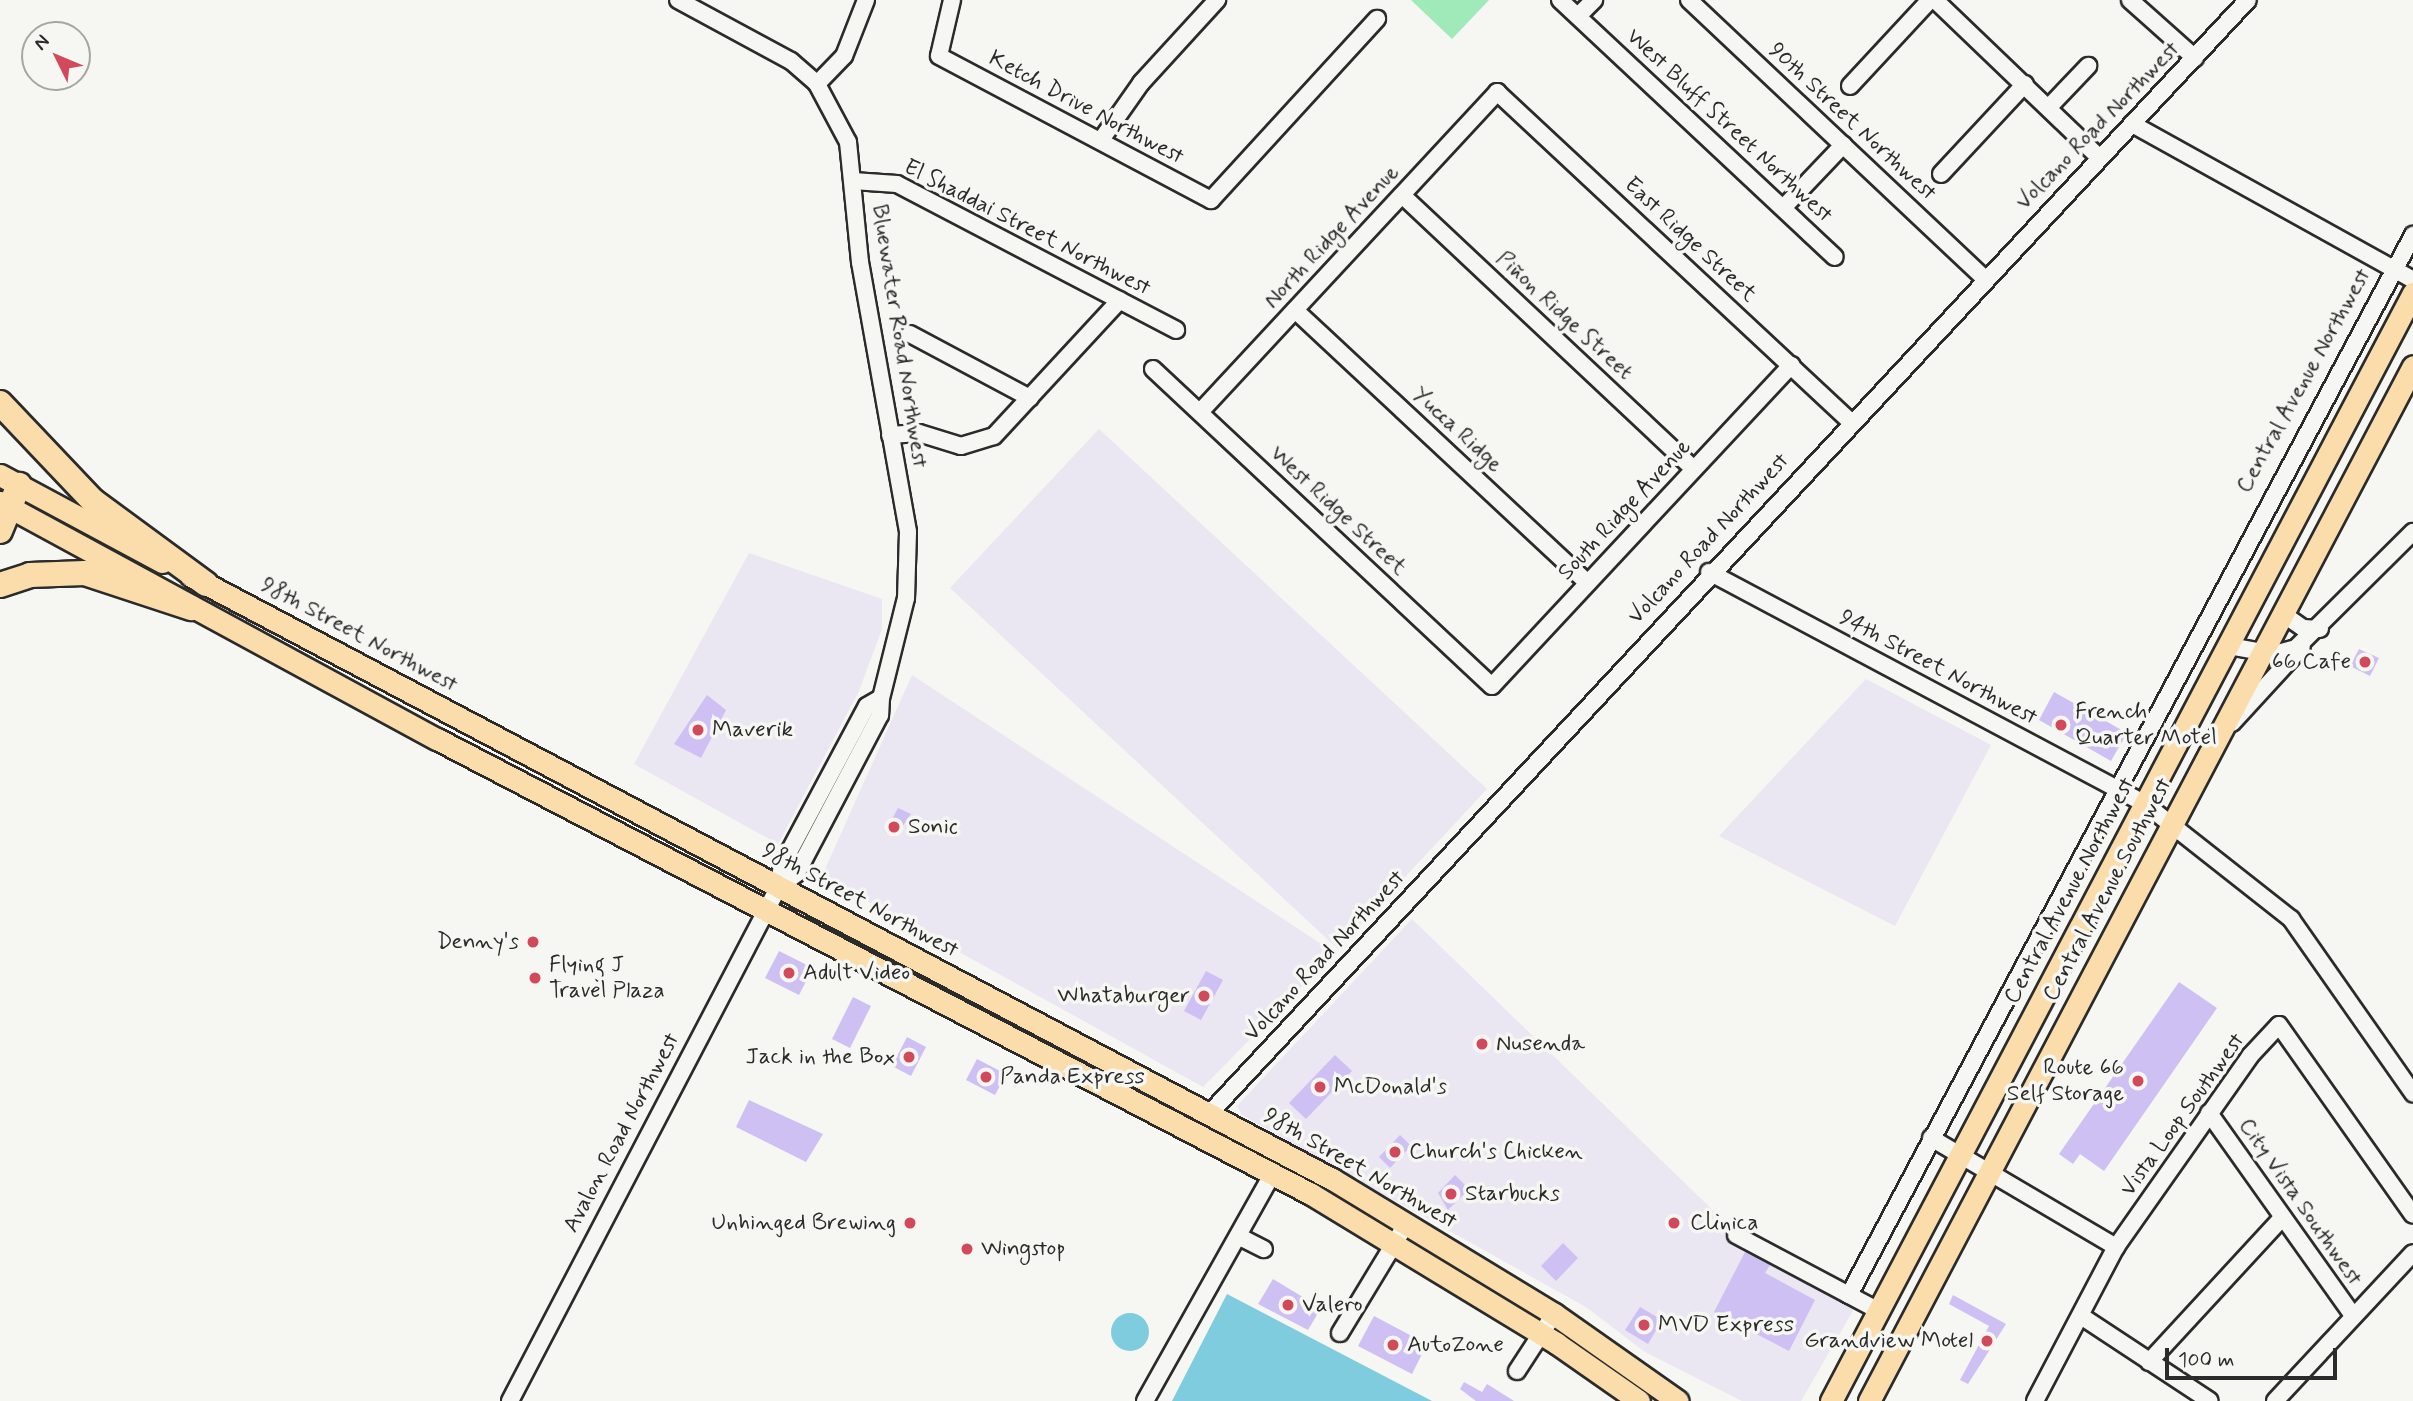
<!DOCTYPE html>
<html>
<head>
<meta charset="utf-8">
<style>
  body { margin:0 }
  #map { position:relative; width:2413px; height:1401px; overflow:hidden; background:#f6f6f2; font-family:Mynerve,sans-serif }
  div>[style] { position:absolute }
  .built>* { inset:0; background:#eae6f2 }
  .green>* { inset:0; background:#a0e9b8 }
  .water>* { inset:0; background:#7eccdd }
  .round { border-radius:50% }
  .building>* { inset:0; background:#cec0f2 }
  .roads { filter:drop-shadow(2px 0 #2b2b2b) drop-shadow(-2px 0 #2b2b2b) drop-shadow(0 2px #2b2b2b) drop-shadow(0 -2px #2b2b2b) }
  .minor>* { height:16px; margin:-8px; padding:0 8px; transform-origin:8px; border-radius:8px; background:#f6f6f2 }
  .major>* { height:21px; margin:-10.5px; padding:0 10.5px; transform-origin:10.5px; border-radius:10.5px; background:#faddab }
  .highway>* { height:24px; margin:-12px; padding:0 12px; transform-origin:12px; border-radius:12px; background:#faddab }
  .dots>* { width:19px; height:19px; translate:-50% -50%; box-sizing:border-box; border:4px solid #f6f6f2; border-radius:50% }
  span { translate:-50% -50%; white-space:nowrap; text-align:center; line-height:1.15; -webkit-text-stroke:7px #f6f6f2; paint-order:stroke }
  .street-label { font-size:23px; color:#2b2b2b }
  .poi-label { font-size:23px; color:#2b2b2b }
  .right { translate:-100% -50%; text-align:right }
  .left { translate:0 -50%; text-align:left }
  .north { position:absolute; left:21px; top:21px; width:70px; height:70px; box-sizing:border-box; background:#f6f6f2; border:2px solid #a5a5a2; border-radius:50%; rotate:313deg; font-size:19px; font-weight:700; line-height:28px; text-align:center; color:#2b2b2b }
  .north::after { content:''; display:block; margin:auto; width:24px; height:32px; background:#d1495b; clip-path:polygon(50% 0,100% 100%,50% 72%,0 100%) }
  .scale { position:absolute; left:2165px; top:1348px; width:172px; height:32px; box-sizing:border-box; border:4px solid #2b2b2b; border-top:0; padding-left:9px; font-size:21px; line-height:24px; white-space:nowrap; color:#2b2b2b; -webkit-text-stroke:5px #f6f6f2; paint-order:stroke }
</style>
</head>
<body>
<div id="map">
  <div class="built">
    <i style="clip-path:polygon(1099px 429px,1487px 789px,1338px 949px,950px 588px)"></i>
    <i style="clip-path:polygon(749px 553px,882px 599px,882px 629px,859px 691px,778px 844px,634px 764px)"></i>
    <i style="clip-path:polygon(912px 675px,1335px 953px,1203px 1087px,822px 876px)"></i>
    <i style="clip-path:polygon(1866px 679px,1991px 745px,1895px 926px,1719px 836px)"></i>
    <i style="clip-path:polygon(1412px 919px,1723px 1220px,1865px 1290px,1801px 1401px,1742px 1401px,1645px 1352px,1586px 1307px,1242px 1115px,1237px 1106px)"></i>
  </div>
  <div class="green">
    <i style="clip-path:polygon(1411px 0,1489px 0,1452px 39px)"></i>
  </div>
  <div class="water">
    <i style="clip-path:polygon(1227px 1294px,1432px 1401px,1172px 1401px)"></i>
    <i class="round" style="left:1111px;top:1313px;width:38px;height:38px"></i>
  </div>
  <div class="building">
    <i style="clip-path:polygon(2359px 649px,2379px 658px,2370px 676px,2350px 666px)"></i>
    <i style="clip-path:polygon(2054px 692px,2127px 733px,2111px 761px,2039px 720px)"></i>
    <i style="clip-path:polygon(707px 695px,726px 710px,701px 758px,674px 744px)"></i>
    <i style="clip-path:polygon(898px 808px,911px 814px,895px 837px,885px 832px)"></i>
    <i style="clip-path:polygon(779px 951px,813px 968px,799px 995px,765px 978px)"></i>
    <i style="clip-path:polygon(1206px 971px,1223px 980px,1201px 1020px,1184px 1011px)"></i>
    <i style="clip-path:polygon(2179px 982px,2217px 1008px,2104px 1171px,2080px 1154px,2073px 1164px,2059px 1154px)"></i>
    <i style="clip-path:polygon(853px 997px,871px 1006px,850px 1048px,832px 1039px)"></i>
    <i style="clip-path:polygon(907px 1037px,926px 1047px,911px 1076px,892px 1066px)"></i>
    <i style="clip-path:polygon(1335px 1055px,1352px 1071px,1306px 1119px,1289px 1103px)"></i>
    <i style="clip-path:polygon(977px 1059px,1006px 1074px,995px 1095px,966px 1080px)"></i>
    <i style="clip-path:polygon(749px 1100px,823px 1134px,806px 1162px,736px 1127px)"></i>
    <i style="clip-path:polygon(1400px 1135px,1411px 1146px,1390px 1168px,1379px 1157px)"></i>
    <i style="clip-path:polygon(1455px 1175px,1469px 1189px,1448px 1210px,1438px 1193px)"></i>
    <i style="clip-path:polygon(1563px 1243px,1578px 1258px,1556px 1281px,1541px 1266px)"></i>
    <i style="clip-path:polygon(1745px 1252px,1770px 1265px,1765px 1273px,1815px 1300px,1789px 1351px,1714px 1312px)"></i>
    <i style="clip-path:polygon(1273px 1279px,1321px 1308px,1308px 1330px,1258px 1304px)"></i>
    <i style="clip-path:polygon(1953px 1295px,2006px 1324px,1968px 1384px,1960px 1380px,1989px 1326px,1949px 1304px)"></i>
    <i style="clip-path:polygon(1640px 1307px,1662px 1320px,1648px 1344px,1625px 1330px)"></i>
    <i style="clip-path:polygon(1374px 1316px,1427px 1344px,1412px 1374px,1358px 1346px)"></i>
    <i style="clip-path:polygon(1464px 1382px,1482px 1392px,1487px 1384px,1514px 1401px,1476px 1401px,1460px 1389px)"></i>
  </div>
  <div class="roads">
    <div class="minor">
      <i style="left:678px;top:0;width:128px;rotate:28.4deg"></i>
      <i style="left:791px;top:61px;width:35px;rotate:41deg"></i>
      <i style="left:866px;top:0;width:60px;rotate:111.4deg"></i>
      <i style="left:844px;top:56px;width:39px;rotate:134deg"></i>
      <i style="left:817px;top:84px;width:66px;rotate:61.9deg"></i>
      <i style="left:848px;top:142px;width:121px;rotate:84.3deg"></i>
      <i style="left:860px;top:262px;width:274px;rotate:79.9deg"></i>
      <i style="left:908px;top:532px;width:66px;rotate:91.7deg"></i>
      <i style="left:906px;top:598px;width:103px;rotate:104deg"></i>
      <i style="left:952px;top:0;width:57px;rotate:103.1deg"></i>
      <i style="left:939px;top:56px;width:308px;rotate:27.9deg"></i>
      <i style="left:1211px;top:200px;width:246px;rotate:-47.5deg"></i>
      <i style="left:1560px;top:0;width:376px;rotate:43.1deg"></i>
      <i style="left:1689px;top:0;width:405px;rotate:43.3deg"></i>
      <i style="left:1935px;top:0;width:227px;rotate:43.8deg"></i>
      <i style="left:2130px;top:0;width:87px;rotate:41.7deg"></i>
      <i style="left:1578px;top:16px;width:23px;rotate:-45deg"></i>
      <i style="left:1850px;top:86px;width:117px;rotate:-47.1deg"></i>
      <i style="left:2049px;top:107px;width:57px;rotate:-46.4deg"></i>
      <i style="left:2132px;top:124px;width:321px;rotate:29deg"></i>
      <i style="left:1101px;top:140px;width:70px;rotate:-54.9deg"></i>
      <i style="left:1141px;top:83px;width:113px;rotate:-47.5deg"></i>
      <i style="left:1941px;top:174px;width:123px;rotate:-47deg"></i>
      <i style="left:853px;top:181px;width:44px;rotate:3.9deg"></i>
      <i style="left:897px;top:184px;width:315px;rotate:27.6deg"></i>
      <i style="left:1402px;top:195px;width:400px;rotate:43.2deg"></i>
      <i style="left:1784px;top:207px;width:86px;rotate:-46.4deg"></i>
      <i style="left:1295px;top:310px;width:400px;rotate:43deg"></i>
      <i style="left:910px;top:334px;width:136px;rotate:28.1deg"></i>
      <i style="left:1153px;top:369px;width:464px;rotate:43.1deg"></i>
      <i style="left:1492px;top:686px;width:439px;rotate:-47deg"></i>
      <i style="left:1200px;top:412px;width:437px;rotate:-47.1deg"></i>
      <i style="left:1497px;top:92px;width:484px;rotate:43deg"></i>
      <i style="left:890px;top:435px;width:29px;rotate:-4deg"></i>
      <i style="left:919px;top:433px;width:44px;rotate:17.2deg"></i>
      <i style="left:961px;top:446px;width:34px;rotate:-17deg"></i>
      <i style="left:994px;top:436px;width:185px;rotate:-47.2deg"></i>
      <i style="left:1709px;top:572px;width:494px;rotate:28deg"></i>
      <i style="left:2145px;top:804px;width:186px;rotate:38.2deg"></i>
      <i style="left:2291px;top:919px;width:213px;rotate:55deg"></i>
      <i style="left:2283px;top:614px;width:24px;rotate:35deg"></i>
      <i style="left:2303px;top:628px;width:17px;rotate:3deg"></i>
      <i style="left:2229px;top:646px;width:46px;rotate:10.1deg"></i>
      <i style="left:2274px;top:654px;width:23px;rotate:-15deg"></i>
      <i style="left:2296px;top:648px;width:165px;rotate:-44.8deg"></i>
      <i style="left:2232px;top:723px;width:103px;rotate:-47.4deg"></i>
      <i style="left:2209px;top:1113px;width:249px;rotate:54.6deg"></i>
      <i style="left:1209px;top:1114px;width:1523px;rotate:-47deg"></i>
      <i style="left:1931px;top:1138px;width:215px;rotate:30.5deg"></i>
      <i style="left:1736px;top:1235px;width:162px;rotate:28deg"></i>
      <i style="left:1238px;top:1236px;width:29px;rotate:27deg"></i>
      <i style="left:1849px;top:1295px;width:1201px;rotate:-61.98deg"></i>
      <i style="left:2081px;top:1316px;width:154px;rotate:33.4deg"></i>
      <i style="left:1340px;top:1333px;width:127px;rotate:-58.8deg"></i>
      <i style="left:2149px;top:1362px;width:197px;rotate:-47.3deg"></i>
      <i style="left:1517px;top:1371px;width:68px;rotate:-57deg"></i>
      <i style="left:510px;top:1401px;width:579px;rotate:-62.42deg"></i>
      <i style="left:778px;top:888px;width:23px;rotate:-80deg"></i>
      <i style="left:782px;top:865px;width:180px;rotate:-61.9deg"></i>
      <i style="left:867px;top:706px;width:16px;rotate:-30deg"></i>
      <i style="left:881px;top:698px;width:17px;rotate:93deg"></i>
      <i style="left:880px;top:715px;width:180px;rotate:117.8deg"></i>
      <i style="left:796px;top:874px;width:23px;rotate:142deg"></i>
      <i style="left:1145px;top:1401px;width:259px;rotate:-60.7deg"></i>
      <i style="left:1272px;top:1175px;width:10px;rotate:11deg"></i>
      <i style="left:2035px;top:1401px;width:174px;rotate:-62.3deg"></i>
      <i style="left:2116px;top:1247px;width:233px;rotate:-54.9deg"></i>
      <i style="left:2250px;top:1056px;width:42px;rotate:-46.9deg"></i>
      <i style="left:2279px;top:1025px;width:232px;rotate:54.8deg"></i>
      <i style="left:2275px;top:1401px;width:202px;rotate:-47deg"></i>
    </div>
    <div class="major">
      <i style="left:0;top:475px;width:184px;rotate:28.2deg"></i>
      <i style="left:0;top:502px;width:497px;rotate:28.5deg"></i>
      <i style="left:437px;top:739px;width:985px;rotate:27.5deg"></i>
      <i style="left:1311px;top:1194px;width:287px;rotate:31.3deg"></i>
      <i style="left:1556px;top:1343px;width:101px;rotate:34.9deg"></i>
      <i style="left:191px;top:576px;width:1291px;rotate:27.86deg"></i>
      <i style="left:1332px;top:1179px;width:260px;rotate:31.3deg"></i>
      <i style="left:1554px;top:1314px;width:151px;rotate:35.1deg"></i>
      <i style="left:1831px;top:1401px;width:1252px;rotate:-62.29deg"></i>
      <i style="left:1869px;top:1401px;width:1169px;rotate:-62.27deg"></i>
    </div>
    <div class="highway">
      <i style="left:0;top:403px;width:135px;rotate:46.5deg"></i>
      <i style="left:93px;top:501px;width:140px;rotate:36.3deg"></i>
      <i style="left:0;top:531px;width:50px;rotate:-67.6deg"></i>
      <i style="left:0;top:585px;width:32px;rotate:-18deg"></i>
      <i style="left:30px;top:575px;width:55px;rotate:-2.1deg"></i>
      <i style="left:85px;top:573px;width:112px;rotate:18.3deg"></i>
    </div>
  </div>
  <div class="dots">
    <i style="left:2365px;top:662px;background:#d1495b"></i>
    <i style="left:2061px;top:725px;background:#d1495b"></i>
    <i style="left:698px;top:730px;background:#d1495b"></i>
    <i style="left:894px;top:827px;background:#d1495b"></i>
    <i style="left:533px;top:942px;background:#d1495b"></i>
    <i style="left:789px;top:973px;background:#d1495b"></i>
    <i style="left:535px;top:978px;background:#d1495b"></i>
    <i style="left:1204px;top:996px;background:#d1495b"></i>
    <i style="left:1482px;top:1044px;background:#d1495b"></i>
    <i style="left:909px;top:1057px;background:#d1495b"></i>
    <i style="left:986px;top:1077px;background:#d1495b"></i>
    <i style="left:2138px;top:1081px;background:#d1495b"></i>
    <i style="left:1320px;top:1087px;background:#d1495b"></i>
    <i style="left:1395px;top:1152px;background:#d1495b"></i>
    <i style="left:1451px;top:1194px;background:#d1495b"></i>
    <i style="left:910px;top:1223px;background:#d1495b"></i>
    <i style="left:1674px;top:1223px;background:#d1495b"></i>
    <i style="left:967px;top:1249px;background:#d1495b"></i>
    <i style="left:1288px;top:1305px;background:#d1495b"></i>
    <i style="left:1644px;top:1325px;background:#d1495b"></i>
    <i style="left:1987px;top:1341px;background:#d1495b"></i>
    <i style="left:1393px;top:1345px;background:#d1495b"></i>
  </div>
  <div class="street-label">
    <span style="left:1086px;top:108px;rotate:28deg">Ketch Drive Northwest</span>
    <span style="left:1852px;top:122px;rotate:43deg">90th Street Northwest</span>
    <span style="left:1729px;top:126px;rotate:43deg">West Bluff Street Northwest</span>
    <span style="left:2098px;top:126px;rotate:-46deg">Volcano Road Northwest</span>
    <span style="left:1027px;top:228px;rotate:27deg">El Shaddai Street Northwest</span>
    <span style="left:1332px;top:237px;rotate:-47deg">North Ridge Avenue</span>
    <span style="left:1690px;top:240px;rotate:43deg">East Ridge Street</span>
    <span style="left:1564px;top:316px;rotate:43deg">Piñon Ridge Street</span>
    <span style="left:899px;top:336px;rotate:81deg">Bluewater Road Northwest</span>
    <span style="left:2304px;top:381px;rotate:-61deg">Central Avenue Northwest</span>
    <span style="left:1457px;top:430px;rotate:43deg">Yucca Ridge</span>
    <span style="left:1625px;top:510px;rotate:-47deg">South Ridge Avenue</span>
    <span style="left:1338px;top:511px;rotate:43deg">West Ridge Street</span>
    <span style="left:1709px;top:539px;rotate:-47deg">Volcano Road Northwest</span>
    <span style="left:359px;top:635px;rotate:28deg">98th Street Northwest</span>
    <span style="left:1938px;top:668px;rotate:28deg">94th Street Northwest</span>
    <span style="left:2108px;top:890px;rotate:-62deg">Central Avenue Southwest</span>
    <span style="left:2070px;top:891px;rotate:-62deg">Central Avenue Northwest</span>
    <span style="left:860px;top:901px;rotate:28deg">98th Street Northwest</span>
    <span style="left:1325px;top:956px;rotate:-47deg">Volcano Road Northwest</span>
    <span style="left:2183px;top:1115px;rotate:-54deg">Vista Loop Southwest</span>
    <span style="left:622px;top:1133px;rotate:-62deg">Avalon Road Northwest</span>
    <span style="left:1360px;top:1169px;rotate:30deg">98th Street Northwest</span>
    <span style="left:2300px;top:1202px;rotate:55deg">City Vista Southwest</span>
  </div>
  <div class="poi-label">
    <span class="right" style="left:2351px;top:662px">66 Cafe</span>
    <span class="left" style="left:2075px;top:725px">French<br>Quarter Motel</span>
    <span class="left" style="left:712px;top:730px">Maverik</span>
    <span class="left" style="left:908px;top:827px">Sonic</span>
    <span class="right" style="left:519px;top:942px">Denny's</span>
    <span class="left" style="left:549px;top:978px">Flying J<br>Travel Plaza</span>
    <span class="left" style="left:803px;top:973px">Adult Video</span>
    <span class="right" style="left:1190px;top:996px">Whataburger</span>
    <span class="left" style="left:1496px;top:1044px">Nusenda</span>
    <span class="right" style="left:895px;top:1057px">Jack in the Box</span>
    <span class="right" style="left:2124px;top:1081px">Route 66<br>Self Storage</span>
    <span class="left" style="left:1000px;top:1077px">Panda Express</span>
    <span class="left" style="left:1334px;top:1087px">McDonald's</span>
    <span class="left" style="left:1409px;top:1152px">Church's Chicken</span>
    <span class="left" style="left:1465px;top:1194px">Starbucks</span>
    <span class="right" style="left:896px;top:1223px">Unhinged Brewing</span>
    <span class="left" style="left:1690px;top:1223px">Clinica</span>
    <span class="left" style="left:981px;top:1249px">Wingstop</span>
    <span class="left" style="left:1302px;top:1305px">Valero</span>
    <span class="left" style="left:1658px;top:1325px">MVD Express</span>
    <span class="right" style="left:1973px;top:1341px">Grandview Motel</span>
    <span class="left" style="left:1407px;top:1345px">AutoZone</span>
  </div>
  <div class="north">N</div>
  <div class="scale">100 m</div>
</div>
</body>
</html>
